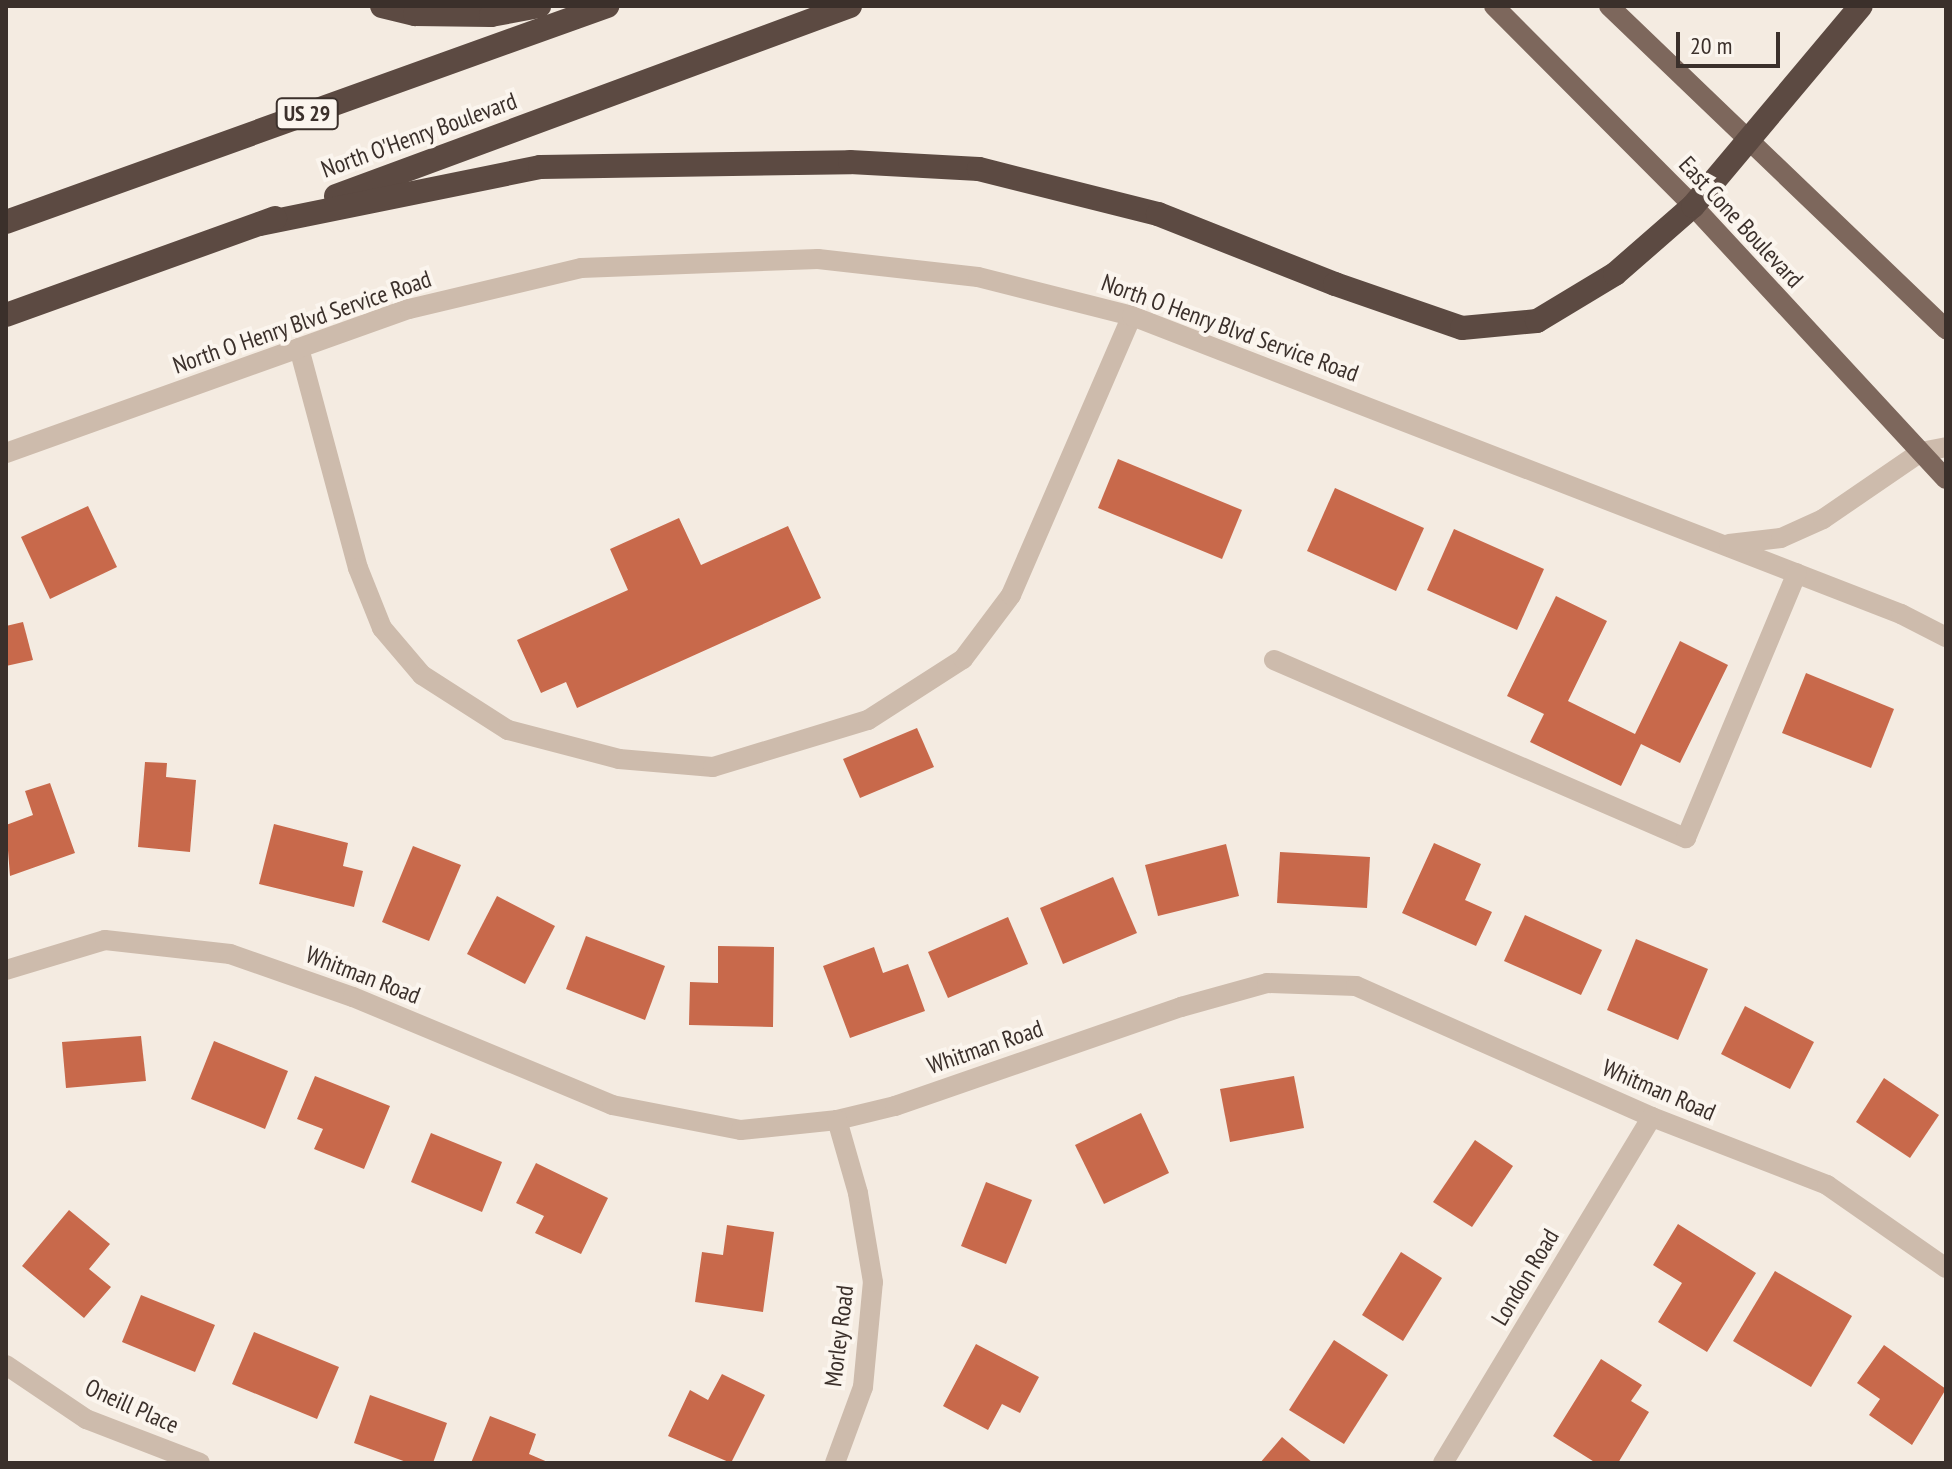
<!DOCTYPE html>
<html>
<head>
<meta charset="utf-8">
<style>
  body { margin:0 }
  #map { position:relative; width:1952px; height:1469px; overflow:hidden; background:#f4ebe1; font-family:"PT Sans Narrow",sans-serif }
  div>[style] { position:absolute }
  .building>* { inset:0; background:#c8694b }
  .minor>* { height:20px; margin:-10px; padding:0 10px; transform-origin:10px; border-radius:10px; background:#cdbbac }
  .major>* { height:20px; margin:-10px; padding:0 10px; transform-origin:10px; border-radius:10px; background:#7d675c }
  .highway>* { height:24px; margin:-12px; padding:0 12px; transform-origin:12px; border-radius:12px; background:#5c4a42 }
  span { translate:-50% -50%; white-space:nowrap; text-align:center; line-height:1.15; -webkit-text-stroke:8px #fbf5ee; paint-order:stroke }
  .shield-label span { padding:2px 6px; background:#fbf5ee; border:2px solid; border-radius:6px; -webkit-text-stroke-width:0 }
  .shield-label { font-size:22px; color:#3b302b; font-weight:700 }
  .street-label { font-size:24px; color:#3b302b }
  .frame { position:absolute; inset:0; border:8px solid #3b302b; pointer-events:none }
  .scale { position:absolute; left:1676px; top:32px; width:104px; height:36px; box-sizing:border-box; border:4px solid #3b302b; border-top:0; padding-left:10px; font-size:24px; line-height:28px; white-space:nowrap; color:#3b302b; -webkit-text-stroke:6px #fbf5ee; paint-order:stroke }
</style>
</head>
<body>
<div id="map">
  <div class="building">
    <i style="clip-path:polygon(1118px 459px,1242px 510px,1222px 559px,1098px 508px)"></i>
    <i style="clip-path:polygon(1335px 488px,1424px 528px,1396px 591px,1307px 551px)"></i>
    <i style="clip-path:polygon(88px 506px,117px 567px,50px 599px,21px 537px)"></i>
    <i style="clip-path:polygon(679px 518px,701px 565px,788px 526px,821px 598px,577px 708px,566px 682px,541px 693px,517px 640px,628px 590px,610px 549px)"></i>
    <i style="clip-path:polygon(1454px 529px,1544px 569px,1517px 630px,1427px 590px)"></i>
    <i style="clip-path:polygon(1556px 596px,1607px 621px,1568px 701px,1635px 734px,1680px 641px,1728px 665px,1680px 763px,1641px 744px,1621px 786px,1530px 742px,1544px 714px,1507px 696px)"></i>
    <i style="clip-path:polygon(23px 622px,33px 660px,6px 666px,6px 626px)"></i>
    <i style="clip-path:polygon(1806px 673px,1894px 709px,1871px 768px,1782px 733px)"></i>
    <i style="clip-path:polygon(917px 728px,934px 767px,860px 798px,843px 759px)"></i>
    <i style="clip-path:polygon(145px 762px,167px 763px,166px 777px,196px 780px,190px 852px,138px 847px)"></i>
    <i style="clip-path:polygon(50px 783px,75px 853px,10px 876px,6px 825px,33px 815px,25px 791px)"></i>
    <i style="clip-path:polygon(274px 824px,348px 843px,343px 866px,363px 871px,354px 907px,259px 884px)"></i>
    <i style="clip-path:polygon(1434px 843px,1481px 864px,1465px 900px,1492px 912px,1476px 946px,1402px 913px)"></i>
    <i style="clip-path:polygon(1226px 844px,1239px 896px,1158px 916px,1145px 865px)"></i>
    <i style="clip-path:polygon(413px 846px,461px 865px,429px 941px,382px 922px)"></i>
    <i style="clip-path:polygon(1280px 852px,1370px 857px,1367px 908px,1277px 903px)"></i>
    <i style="clip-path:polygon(1113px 877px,1137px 933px,1063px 964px,1040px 908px)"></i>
    <i style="clip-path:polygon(497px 896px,555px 926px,525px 984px,467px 954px)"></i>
    <i style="clip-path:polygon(1525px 915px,1602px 950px,1581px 995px,1504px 961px)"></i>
    <i style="clip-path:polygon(1008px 917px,1028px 964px,948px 998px,928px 952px)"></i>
    <i style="clip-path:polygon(586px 936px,665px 966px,645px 1020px,566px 989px)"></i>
    <i style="clip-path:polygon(1636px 939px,1708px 969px,1678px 1040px,1607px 1010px)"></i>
    <i style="clip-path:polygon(718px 946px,774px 947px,773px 1027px,689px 1025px,690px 982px,718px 983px)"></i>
    <i style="clip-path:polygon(874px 947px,883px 973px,908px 964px,925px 1011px,850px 1038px,823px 966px)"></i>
    <i style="clip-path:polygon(1745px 1006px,1814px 1042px,1790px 1089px,1721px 1054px)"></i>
    <i style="clip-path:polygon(141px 1036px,146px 1081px,66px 1088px,62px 1042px)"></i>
    <i style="clip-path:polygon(214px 1041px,288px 1071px,265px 1129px,191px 1099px)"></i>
    <i style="clip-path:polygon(315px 1076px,390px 1106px,364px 1169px,314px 1149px,323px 1129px,297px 1119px)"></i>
    <i style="clip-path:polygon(1294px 1076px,1304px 1128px,1230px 1142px,1220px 1089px)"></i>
    <i style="clip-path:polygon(1884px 1078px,1939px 1115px,1910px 1158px,1856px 1122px)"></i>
    <i style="clip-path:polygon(1141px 1113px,1169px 1173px,1104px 1204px,1075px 1145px)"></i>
    <i style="clip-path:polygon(431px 1133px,502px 1162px,482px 1212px,411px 1182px)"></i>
    <i style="clip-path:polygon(1475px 1140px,1513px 1166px,1472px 1227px,1433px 1202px)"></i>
    <i style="clip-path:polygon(536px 1163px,608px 1198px,581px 1254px,535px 1233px,544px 1216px,516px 1203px)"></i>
    <i style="clip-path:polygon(986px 1182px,1032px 1200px,1006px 1264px,961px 1246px)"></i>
    <i style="clip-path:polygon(69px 1210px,110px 1244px,89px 1269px,111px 1287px,84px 1318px,22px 1266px)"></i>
    <i style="clip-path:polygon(1678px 1224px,1756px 1273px,1707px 1352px,1658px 1322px,1682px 1283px,1653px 1265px)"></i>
    <i style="clip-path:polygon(727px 1225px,774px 1232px,763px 1312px,695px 1302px,702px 1252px,723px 1255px)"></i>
    <i style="clip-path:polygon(1401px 1252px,1442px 1278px,1403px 1341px,1362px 1315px)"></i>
    <i style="clip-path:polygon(1775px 1271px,1852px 1316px,1811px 1387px,1733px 1341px)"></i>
    <i style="clip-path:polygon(141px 1295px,215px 1325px,195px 1372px,122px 1342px)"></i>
    <i style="clip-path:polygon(254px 1332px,339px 1367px,317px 1419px,232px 1384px)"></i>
    <i style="clip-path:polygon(1334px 1340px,1388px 1375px,1344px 1444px,1289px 1410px)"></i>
    <i style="clip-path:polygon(976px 1344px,1039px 1377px,1020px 1413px,1002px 1404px,988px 1430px,943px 1406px)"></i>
    <i style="clip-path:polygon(1884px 1345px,1946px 1389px,1912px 1445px,1869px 1415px,1880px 1399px,1857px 1383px)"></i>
    <i style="clip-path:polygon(1601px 1359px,1642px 1385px,1631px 1401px,1649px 1412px,1618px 1463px,1596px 1463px,1553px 1436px)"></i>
    <i style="clip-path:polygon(722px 1374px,765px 1395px,731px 1463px,668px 1436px,690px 1390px,708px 1400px)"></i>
    <i style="clip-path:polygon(370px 1395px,447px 1423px,433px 1463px,409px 1463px,354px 1443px)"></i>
    <i style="clip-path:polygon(490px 1416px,536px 1434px,529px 1454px,550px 1463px,471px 1463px)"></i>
    <i style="clip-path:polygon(1282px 1437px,1313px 1463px,1260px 1463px)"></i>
  </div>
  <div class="minor">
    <i style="left:299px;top:348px;width:228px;rotate:75deg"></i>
    <i style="left:358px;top:568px;width:65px;rotate:68.2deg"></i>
    <i style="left:382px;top:628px;width:62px;rotate:49.6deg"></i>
    <i style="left:422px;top:675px;width:102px;rotate:32.6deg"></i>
    <i style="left:508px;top:730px;width:115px;rotate:14.6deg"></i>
    <i style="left:619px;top:759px;width:94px;rotate:4.9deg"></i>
    <i style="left:713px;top:767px;width:162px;rotate:-16.9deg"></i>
    <i style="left:868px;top:720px;width:113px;rotate:-32.7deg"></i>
    <i style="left:963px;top:659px;width:80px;rotate:-53.1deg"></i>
    <i style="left:1011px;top:595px;width:304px;rotate:-66.6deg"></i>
    <i style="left:6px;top:453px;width:428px;rotate:-19.7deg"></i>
    <i style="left:409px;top:309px;width:177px;rotate:-13.4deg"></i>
    <i style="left:581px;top:268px;width:237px;rotate:-2.2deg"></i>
    <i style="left:818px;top:259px;width:161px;rotate:6.4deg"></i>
    <i style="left:978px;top:277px;width:159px;rotate:14.2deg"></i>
    <i style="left:1132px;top:316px;width:825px;rotate:21.18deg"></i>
    <i style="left:1901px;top:614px;width:51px;rotate:27.1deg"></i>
    <i style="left:1729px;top:544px;width:52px;rotate:-6.6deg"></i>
    <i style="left:1781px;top:538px;width:46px;rotate:-24.3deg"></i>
    <i style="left:1823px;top:519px;width:119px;rotate:-34.4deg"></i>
    <i style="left:1921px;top:452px;width:25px;rotate:-11deg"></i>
    <i style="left:1274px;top:660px;width:449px;rotate:23.4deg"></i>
    <i style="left:1686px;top:838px;width:287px;rotate:-67.3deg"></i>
    <i style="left:6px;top:970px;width:103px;rotate:-16.9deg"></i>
    <i style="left:105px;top:940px;width:126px;rotate:6.4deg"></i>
    <i style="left:230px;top:954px;width:130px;rotate:19.3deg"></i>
    <i style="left:353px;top:997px;width:281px;rotate:22.6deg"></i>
    <i style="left:612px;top:1105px;width:131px;rotate:11deg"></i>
    <i style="left:741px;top:1130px;width:97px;rotate:-5.9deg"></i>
    <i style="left:837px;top:1120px;width:60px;rotate:-13.6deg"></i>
    <i style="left:895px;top:1106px;width:303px;rotate:-19.1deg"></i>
    <i style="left:1181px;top:1007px;width:89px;rotate:-15.6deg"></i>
    <i style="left:1267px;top:983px;width:89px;rotate:1.9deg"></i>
    <i style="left:1356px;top:986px;width:324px;rotate:23.9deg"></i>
    <i style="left:1652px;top:1117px;width:188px;rotate:21.2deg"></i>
    <i style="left:1827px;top:1185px;width:145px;rotate:34.9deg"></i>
    <i style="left:6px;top:1365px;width:97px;rotate:34deg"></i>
    <i style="left:86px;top:1419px;width:122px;rotate:21.1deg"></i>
    <i style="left:835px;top:1463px;width:81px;rotate:-69.8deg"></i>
    <i style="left:863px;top:1387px;width:105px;rotate:-84.6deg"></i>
    <i style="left:873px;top:1282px;width:90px;rotate:-99.6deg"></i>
    <i style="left:858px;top:1193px;width:76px;rotate:-106deg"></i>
    <i style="left:1443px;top:1463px;width:404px;rotate:-58.9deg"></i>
  </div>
  <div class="major">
    <i style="left:1494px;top:6px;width:282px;rotate:45.1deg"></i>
    <i style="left:1693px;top:206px;width:372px;rotate:47.2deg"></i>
    <i style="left:1609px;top:6px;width:467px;rotate:43.8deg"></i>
  </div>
  <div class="highway">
    <i style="left:382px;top:6px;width:34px;rotate:14deg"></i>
    <i style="left:415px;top:14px;width:76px;rotate:0.8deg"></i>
    <i style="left:491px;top:15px;width:49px;rotate:-10.6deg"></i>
    <i style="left:336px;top:196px;width:548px;rotate:-20.29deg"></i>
    <i style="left:6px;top:222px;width:639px;rotate:-19.77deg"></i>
    <i style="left:260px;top:224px;width:286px;rotate:-11.5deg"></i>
    <i style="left:540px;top:167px;width:310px;rotate:-0.9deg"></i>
    <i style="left:850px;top:162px;width:129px;rotate:3.1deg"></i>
    <i style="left:979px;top:169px;width:185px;rotate:14.1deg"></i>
    <i style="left:1158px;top:214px;width:190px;rotate:21.6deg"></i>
    <i style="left:1335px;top:284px;width:134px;rotate:19.1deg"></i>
    <i style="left:1462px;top:328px;width:75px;rotate:-5.3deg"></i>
    <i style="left:1537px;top:321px;width:91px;rotate:-31.1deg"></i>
    <i style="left:1615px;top:274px;width:103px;rotate:-41.1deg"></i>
    <i style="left:1693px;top:206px;width:261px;rotate:-50deg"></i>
    <i style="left:6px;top:315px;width:286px;rotate:-19.8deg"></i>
  </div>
  <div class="shield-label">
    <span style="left:307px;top:114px">US 29</span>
  </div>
  <div class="street-label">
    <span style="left:419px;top:135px;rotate:-20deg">North O'Henry Boulevard</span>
    <span style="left:1741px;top:222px;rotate:47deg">East Cone Boulevard</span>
    <span style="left:302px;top:322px;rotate:-19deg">North O Henry Blvd Service Road</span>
    <span style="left:1230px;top:328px;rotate:20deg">North O Henry Blvd Service Road</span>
    <span style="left:363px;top:975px;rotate:21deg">Whitman Road</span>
    <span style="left:985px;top:1047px;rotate:-19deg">Whitman Road</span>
    <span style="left:1659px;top:1090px;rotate:23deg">Whitman Road</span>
    <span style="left:1525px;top:1277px;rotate:-59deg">London Road</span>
    <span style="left:839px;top:1336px;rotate:-83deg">Morley Road</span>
    <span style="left:132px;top:1406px;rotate:24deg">Oneill Place</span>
  </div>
  <div class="frame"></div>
  <div class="scale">20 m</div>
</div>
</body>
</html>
